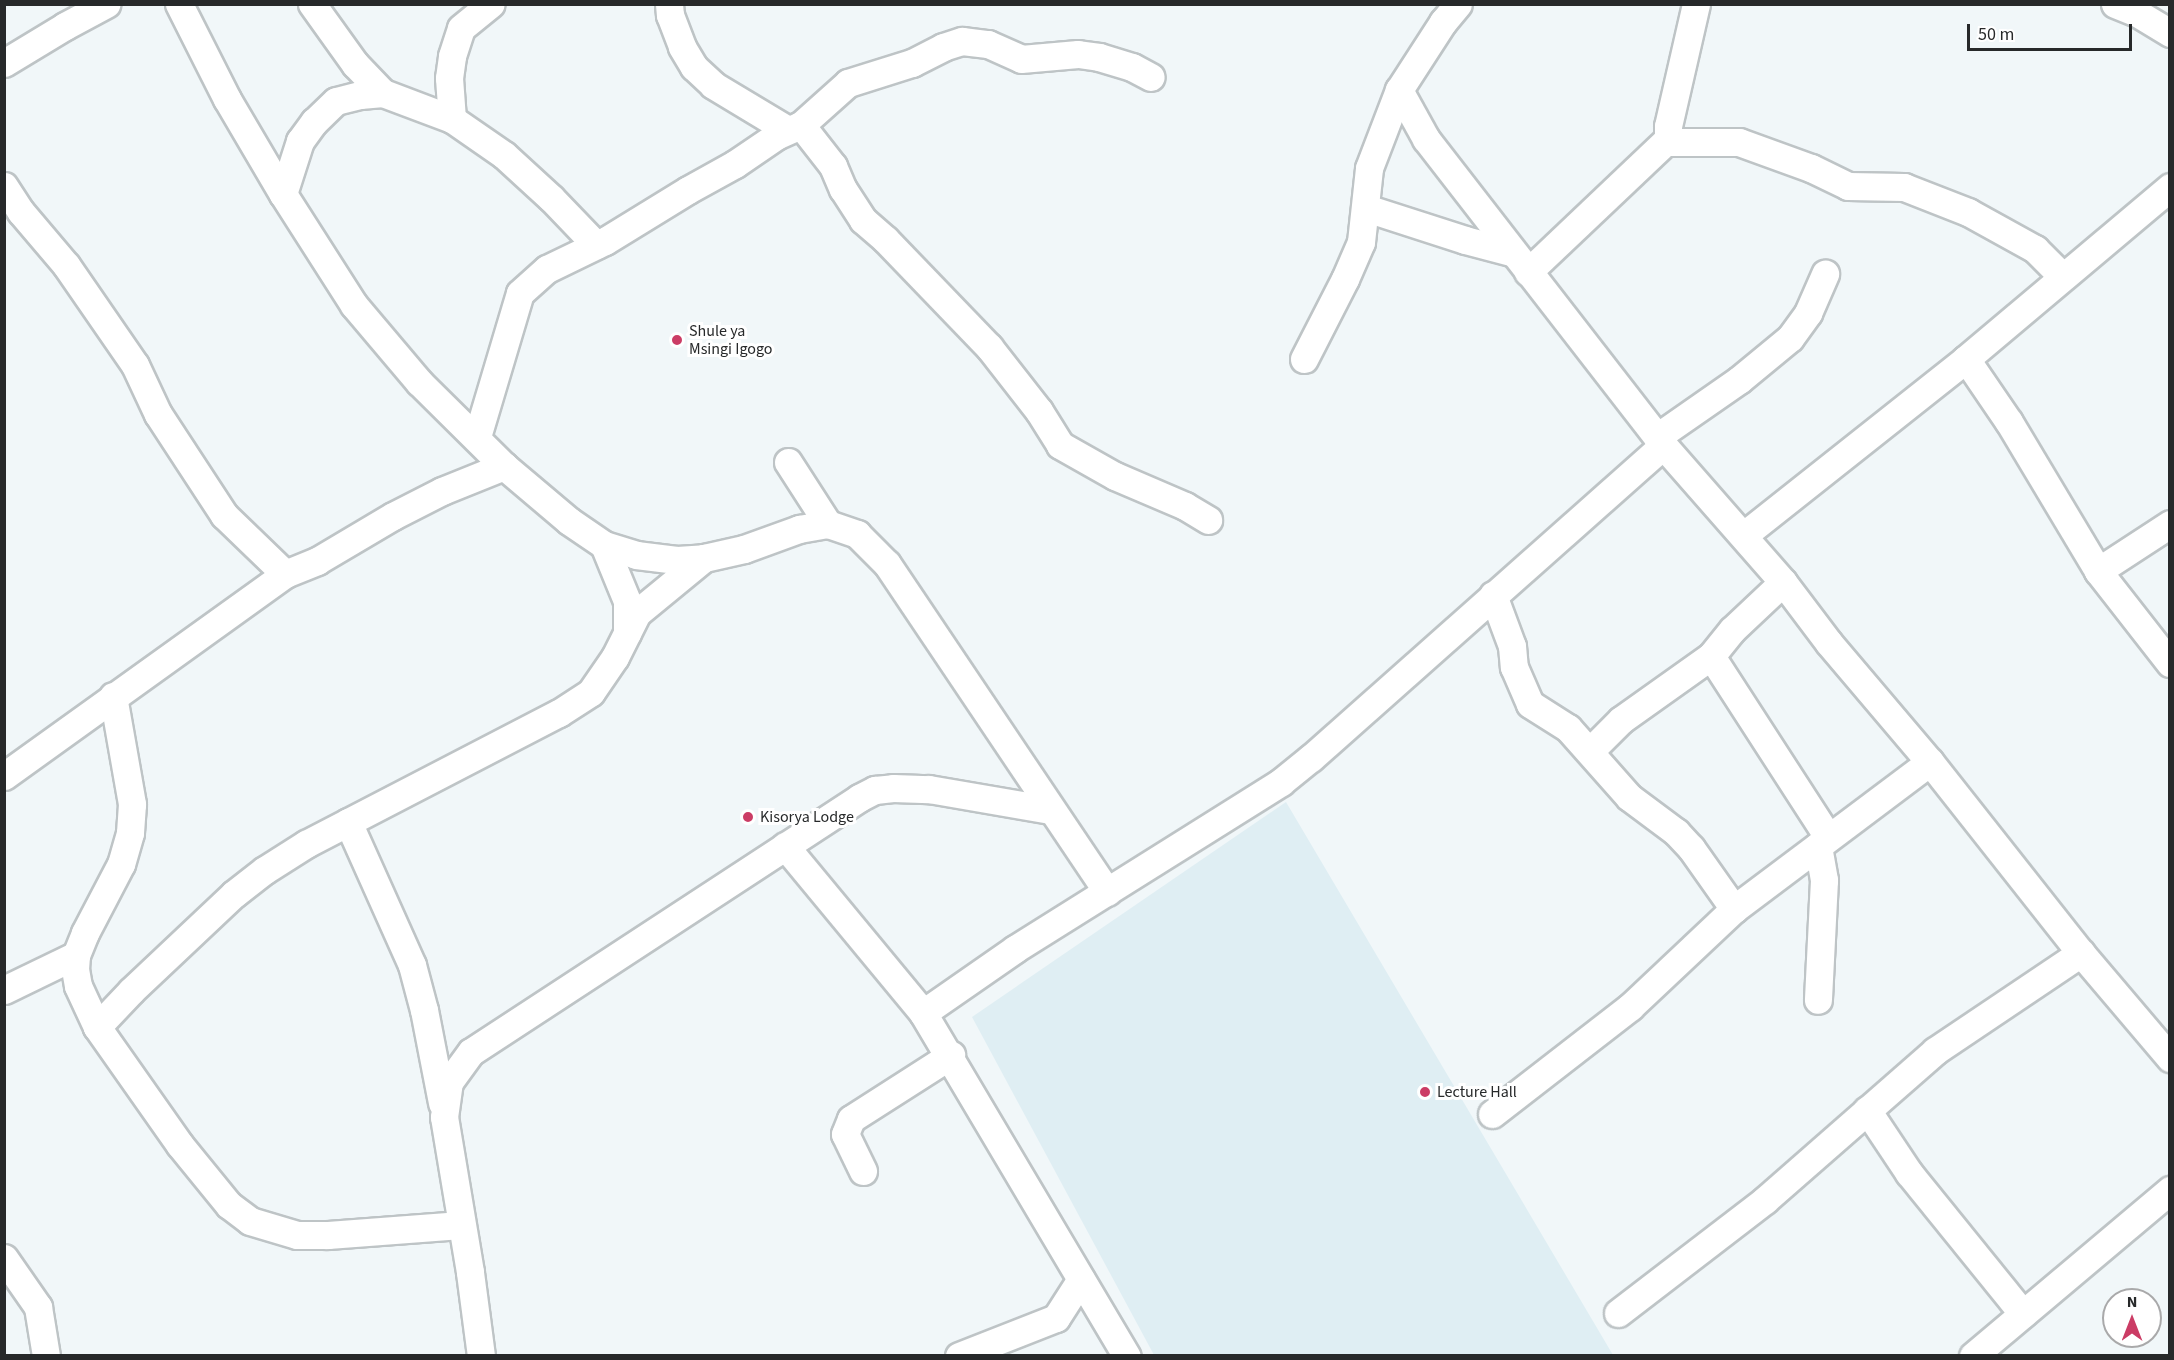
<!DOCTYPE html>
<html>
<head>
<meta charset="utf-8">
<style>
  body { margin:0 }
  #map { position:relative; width:2174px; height:1360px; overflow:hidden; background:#f1f7f9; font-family:"Source Sans 3",sans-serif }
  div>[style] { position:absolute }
  .built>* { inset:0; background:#dfeef3 }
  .roads { filter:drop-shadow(2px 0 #bec4c6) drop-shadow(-2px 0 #bec4c6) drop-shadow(0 2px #bec4c6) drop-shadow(0 -2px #bec4c6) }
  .minor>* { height:27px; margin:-13.5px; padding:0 13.5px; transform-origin:13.5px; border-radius:13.5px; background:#fff }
  .dots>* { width:16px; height:16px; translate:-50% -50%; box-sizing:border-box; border:3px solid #fff; border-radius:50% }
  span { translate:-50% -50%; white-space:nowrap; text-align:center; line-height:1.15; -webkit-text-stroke:6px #fff; paint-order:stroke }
  .poi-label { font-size:16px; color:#27292a }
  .left { translate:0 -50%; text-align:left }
  .frame { position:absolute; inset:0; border:6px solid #27292a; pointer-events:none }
  .north { position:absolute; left:2102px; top:1288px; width:60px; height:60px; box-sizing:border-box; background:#fff; border:2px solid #a9a9aa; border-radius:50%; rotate:0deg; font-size:16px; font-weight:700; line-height:24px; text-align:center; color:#27292a }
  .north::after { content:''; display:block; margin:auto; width:21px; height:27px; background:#cb3c65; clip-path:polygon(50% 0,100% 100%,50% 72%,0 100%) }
  .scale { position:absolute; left:1967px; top:24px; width:165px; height:27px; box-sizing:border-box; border:3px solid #27292a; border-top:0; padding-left:8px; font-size:18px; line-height:21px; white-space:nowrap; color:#27292a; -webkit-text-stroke:4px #fff; paint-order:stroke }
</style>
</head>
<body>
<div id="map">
  <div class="built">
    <i style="clip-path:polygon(1286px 802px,1613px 1355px,1154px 1355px,972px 1017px)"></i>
  </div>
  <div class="roads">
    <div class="minor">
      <i style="left:179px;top:4px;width:106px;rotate:63.2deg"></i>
      <i style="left:227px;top:99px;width:110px;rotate:59.5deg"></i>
      <i style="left:283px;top:194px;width:132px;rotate:57.4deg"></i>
      <i style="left:354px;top:305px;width:101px;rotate:49.8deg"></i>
      <i style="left:419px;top:382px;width:120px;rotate:44.7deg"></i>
      <i style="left:504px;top:466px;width:85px;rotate:40.2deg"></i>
      <i style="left:569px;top:521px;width:42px;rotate:34.4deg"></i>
      <i style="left:604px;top:545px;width:34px;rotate:17deg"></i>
      <i style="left:636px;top:555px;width:41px;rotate:7deg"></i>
      <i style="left:677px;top:560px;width:27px;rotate:-4deg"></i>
      <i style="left:704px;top:558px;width:41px;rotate:-12.7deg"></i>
      <i style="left:744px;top:549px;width:59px;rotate:-20deg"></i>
      <i style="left:799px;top:529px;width:29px;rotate:-10deg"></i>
      <i style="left:828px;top:524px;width:31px;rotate:19deg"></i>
      <i style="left:857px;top:534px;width:42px;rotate:45deg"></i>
      <i style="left:887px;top:564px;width:395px;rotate:56.1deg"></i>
      <i style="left:312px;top:4px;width:74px;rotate:54.4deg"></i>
      <i style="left:355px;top:64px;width:40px;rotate:46deg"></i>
      <i style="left:669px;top:4px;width:11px;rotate:85deg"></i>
      <i style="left:670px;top:15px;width:34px;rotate:69deg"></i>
      <i style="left:682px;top:47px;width:23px;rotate:59deg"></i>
      <i style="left:694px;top:67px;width:26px;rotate:43deg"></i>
      <i style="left:713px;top:85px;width:87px;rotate:31deg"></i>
      <i style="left:1696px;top:4px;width:125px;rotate:102.9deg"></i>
      <i style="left:1668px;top:126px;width:13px;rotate:90deg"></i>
      <i style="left:1668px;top:139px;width:5px;rotate:37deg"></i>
      <i style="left:1672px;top:142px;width:67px"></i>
      <i style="left:1739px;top:142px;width:77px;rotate:19.9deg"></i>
      <i style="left:1811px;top:168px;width:41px;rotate:25.9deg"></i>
      <i style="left:1848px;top:186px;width:56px;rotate:1deg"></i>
      <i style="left:1904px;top:187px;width:69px;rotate:21.3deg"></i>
      <i style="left:1968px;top:212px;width:77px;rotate:28.9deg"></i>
      <i style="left:2035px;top:249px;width:38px;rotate:45deg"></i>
      <i style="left:2115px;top:4px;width:24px;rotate:22deg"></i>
      <i style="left:2137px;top:13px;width:39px;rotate:31deg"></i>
      <i style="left:4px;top:63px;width:71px;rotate:-31.2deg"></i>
      <i style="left:65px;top:26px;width:47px;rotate:-28.2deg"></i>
      <i style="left:1399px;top:90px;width:56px;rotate:61.1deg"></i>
      <i style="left:1426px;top:139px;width:387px;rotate:52.2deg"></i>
      <i style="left:1663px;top:445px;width:182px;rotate:48.8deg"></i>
      <i style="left:1783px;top:582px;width:76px;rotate:53deg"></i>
      <i style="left:1829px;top:643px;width:156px;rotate:49.7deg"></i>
      <i style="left:1930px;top:762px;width:243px;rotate:51.7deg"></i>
      <i style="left:2081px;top:953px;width:138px;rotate:49.7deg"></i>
      <i style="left:452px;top:119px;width:41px;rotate:-94.2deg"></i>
      <i style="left:449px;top:78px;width:22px;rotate:-82deg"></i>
      <i style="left:452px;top:56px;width:29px;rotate:-72deg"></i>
      <i style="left:461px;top:28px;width:38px;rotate:-39deg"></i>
      <i style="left:801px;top:125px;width:52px;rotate:52deg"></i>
      <i style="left:833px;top:166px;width:25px;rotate:67deg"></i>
      <i style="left:843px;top:189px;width:37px;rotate:57deg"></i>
      <i style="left:863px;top:220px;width:30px;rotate:41deg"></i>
      <i style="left:886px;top:240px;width:149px;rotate:46.1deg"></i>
      <i style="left:989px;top:347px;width:81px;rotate:52deg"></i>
      <i style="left:1039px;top:411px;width:40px;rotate:58deg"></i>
      <i style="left:1060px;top:445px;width:63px;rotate:29.4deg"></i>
      <i style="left:1115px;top:476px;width:76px;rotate:23.2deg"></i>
      <i style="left:1185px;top:506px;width:27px;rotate:31deg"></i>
      <i style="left:4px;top:186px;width:31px;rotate:57deg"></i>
      <i style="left:21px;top:212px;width:70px;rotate:49.7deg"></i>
      <i style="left:66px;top:265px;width:121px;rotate:55.4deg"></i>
      <i style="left:135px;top:365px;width:54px;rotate:64.9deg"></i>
      <i style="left:158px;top:414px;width:121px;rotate:56.8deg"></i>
      <i style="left:224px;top:515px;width:85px;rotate:44deg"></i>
      <i style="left:283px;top:194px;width:56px;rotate:-72.2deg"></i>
      <i style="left:300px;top:141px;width:24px;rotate:-54deg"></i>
      <i style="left:314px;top:122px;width:30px;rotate:-44deg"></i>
      <i style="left:336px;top:101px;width:25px;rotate:-14deg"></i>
      <i style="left:360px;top:95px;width:23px;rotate:-5deg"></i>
      <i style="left:383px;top:93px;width:74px;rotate:20.6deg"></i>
      <i style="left:452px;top:119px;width:63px;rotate:34.7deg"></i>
      <i style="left:504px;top:155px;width:64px;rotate:42.5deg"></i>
      <i style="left:551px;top:198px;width:65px;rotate:46.2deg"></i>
      <i style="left:1366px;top:208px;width:104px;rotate:17.9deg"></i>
      <i style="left:1465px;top:240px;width:48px;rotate:14.6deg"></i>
      <i style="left:1528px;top:272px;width:193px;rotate:-43.5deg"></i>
      <i style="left:1304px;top:359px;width:90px;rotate:-62.9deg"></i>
      <i style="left:1345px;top:279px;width:40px;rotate:-66.6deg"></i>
      <i style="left:1361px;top:242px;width:74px;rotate:-83.8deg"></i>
      <i style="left:1369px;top:168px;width:84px;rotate:-69deg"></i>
      <i style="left:1399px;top:90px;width:81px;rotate:-57.1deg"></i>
      <i style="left:1443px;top:22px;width:23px;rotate:-50deg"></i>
      <i style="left:1966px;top:359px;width:76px;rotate:55.7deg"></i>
      <i style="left:2009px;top:422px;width:174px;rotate:59.1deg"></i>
      <i style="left:2098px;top:571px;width:117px;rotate:52deg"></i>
      <i style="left:477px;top:437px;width:150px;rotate:-73.4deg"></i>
      <i style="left:520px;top:293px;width:36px;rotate:-42deg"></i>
      <i style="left:547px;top:269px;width:64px;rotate:-25.8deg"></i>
      <i style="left:605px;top:241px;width:97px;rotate:-31.6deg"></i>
      <i style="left:688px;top:190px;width:54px;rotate:-29deg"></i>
      <i style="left:735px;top:164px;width:50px;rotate:-34.3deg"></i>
      <i style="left:776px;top:136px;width:27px;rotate:-24deg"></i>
      <i style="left:801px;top:125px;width:63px;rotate:-41.8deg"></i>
      <i style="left:848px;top:83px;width:67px;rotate:-17.4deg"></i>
      <i style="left:912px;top:63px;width:35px;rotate:-27deg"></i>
      <i style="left:943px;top:47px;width:20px;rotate:-18deg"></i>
      <i style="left:962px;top:41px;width:26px;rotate:7deg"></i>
      <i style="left:988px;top:44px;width:36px;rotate:24deg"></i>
      <i style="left:1021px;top:59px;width:57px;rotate:-5deg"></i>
      <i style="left:1078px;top:54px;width:21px;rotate:8deg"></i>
      <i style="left:1099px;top:57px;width:34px;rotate:17deg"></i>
      <i style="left:1132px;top:67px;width:21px;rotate:28deg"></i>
      <i style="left:1657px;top:437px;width:100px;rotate:-34.8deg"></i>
      <i style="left:1739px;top:380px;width:66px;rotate:-39.5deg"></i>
      <i style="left:1790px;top:338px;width:31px;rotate:-54deg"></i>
      <i style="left:1808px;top:313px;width:43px;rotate:-66.4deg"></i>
      <i style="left:788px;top:462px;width:74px;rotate:57.2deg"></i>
      <i style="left:1744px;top:535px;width:283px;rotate:-38.4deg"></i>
      <i style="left:1966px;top:359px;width:267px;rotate:-40.1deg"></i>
      <i style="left:604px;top:545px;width:61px;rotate:67.7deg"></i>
      <i style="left:627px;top:601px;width:32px;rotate:90deg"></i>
      <i style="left:2098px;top:571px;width:86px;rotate:-33.1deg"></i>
      <i style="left:1783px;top:582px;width:70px;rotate:136.7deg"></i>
      <i style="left:1732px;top:630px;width:33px;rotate:129deg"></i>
      <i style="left:1711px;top:656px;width:216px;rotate:57.1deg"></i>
      <i style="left:1493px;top:595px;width:54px;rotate:69.6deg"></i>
      <i style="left:1512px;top:646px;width:21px;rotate:85deg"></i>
      <i style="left:1514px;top:667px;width:40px;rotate:66.6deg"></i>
      <i style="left:1530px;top:704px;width:45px;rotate:32.3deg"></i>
      <i style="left:1568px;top:728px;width:92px;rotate:48.5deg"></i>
      <i style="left:1629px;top:797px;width:59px;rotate:36.7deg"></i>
      <i style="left:1676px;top:832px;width:22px;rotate:47deg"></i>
      <i style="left:1691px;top:848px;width:75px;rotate:54.8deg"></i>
      <i style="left:113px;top:696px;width:110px;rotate:80deg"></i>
      <i style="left:132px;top:804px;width:29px;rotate:94deg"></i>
      <i style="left:130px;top:833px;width:32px;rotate:106deg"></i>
      <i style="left:121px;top:864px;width:78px;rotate:117.6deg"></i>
      <i style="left:85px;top:933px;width:24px;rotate:112deg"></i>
      <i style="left:76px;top:955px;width:14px;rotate:94deg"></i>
      <i style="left:75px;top:969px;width:17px;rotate:80deg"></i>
      <i style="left:78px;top:986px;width:45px;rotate:65.1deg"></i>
      <i style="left:97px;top:1027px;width:144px;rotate:54.9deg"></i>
      <i style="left:180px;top:1145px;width:77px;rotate:50.8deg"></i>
      <i style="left:229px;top:1205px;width:26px;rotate:37deg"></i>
      <i style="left:250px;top:1221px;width:49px;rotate:16.6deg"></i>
      <i style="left:297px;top:1235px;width:31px"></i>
      <i style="left:328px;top:1235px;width:133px;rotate:-4.3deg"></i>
      <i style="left:1590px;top:751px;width:44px;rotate:-45deg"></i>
      <i style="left:1621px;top:720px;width:110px;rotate:-35.4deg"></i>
      <i style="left:4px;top:776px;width:346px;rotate:-35.7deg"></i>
      <i style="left:285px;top:574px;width:35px;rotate:-22deg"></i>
      <i style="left:317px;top:561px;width:88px;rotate:-30.6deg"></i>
      <i style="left:393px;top:516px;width:55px;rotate:-27deg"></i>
      <i style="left:442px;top:491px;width:67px;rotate:-22deg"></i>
      <i style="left:348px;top:822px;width:157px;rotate:65.9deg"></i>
      <i style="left:412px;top:965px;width:47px;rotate:75.1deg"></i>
      <i style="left:424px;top:1010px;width:95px;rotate:79deg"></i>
      <i style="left:785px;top:846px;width:217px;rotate:50.4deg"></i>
      <i style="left:923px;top:1013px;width:399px;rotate:59.3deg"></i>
      <i style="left:1818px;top:846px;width:35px;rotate:80deg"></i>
      <i style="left:1824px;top:880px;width:120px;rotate:92.9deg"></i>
      <i style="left:4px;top:990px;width:80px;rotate:-25.9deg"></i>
      <i style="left:923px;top:1013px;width:112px;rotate:-34.8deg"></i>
      <i style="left:1015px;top:949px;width:314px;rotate:-32.1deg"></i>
      <i style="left:1281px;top:782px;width:38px;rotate:-39deg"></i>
      <i style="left:1311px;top:758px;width:471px;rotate:-41.6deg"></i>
      <i style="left:97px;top:1027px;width:50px;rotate:-46.6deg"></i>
      <i style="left:131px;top:991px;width:141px;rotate:-43.3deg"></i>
      <i style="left:234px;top:894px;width:39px;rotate:-38deg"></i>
      <i style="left:265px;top:870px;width:49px;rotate:-32.4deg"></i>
      <i style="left:306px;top:844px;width:285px;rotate:-27.4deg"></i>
      <i style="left:559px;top:713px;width:38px;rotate:-33deg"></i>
      <i style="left:591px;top:692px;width:42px;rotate:-55.6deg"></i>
      <i style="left:615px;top:657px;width:49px;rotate:-63.4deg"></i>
      <i style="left:637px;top:613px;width:87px;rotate:-39.4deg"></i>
      <i style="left:1867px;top:1110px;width:76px;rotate:56.3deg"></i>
      <i style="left:1909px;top:1173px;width:181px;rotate:51deg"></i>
      <i style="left:1492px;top:1114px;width:175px;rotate:-37.8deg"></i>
      <i style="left:1630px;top:1007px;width:143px;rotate:-43.3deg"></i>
      <i style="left:1734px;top:909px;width:245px;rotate:-36.9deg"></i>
      <i style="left:863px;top:1171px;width:41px;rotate:-115.9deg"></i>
      <i style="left:845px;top:1134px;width:16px;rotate:-68deg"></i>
      <i style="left:851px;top:1119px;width:119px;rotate:-32.6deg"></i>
      <i style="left:4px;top:1258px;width:60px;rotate:55.2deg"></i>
      <i style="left:38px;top:1307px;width:50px;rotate:80.7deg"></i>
      <i style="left:1618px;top:1313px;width:185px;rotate:-37.5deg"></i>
      <i style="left:1765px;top:1200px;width:226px;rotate:-41.2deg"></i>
      <i style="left:1935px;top:1051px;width:176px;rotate:-33.9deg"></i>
      <i style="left:481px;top:1356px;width:85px;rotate:-97.5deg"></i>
      <i style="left:470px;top:1272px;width:157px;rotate:-99.5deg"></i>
      <i style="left:444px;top:1117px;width:35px;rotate:-82deg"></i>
      <i style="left:449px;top:1082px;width:37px;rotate:-54deg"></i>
      <i style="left:471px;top:1052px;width:464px;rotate:-33.2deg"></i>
      <i style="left:859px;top:798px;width:18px;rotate:-27deg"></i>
      <i style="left:875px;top:790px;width:18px;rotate:-6deg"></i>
      <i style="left:893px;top:788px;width:36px;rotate:2deg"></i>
      <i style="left:929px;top:789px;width:124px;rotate:9.8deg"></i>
      <i style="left:959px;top:1356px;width:104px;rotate:-21.4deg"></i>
      <i style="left:1056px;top:1318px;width:46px;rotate:-57.3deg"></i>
      <i style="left:1973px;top:1356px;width:258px;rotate:-40.1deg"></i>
    </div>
  </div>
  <div class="dots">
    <i style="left:677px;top:340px;background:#cb3c65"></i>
    <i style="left:748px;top:817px;background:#cb3c65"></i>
    <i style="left:1425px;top:1092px;background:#cb3c65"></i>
  </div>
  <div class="poi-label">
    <span class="left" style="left:689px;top:340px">Shule ya<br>Msingi Igogo</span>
    <span class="left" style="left:760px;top:817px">Kisorya Lodge</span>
    <span class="left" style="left:1437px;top:1092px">Lecture Hall</span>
  </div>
  <div class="frame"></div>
  <div class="north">N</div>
  <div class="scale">50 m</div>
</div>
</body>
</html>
